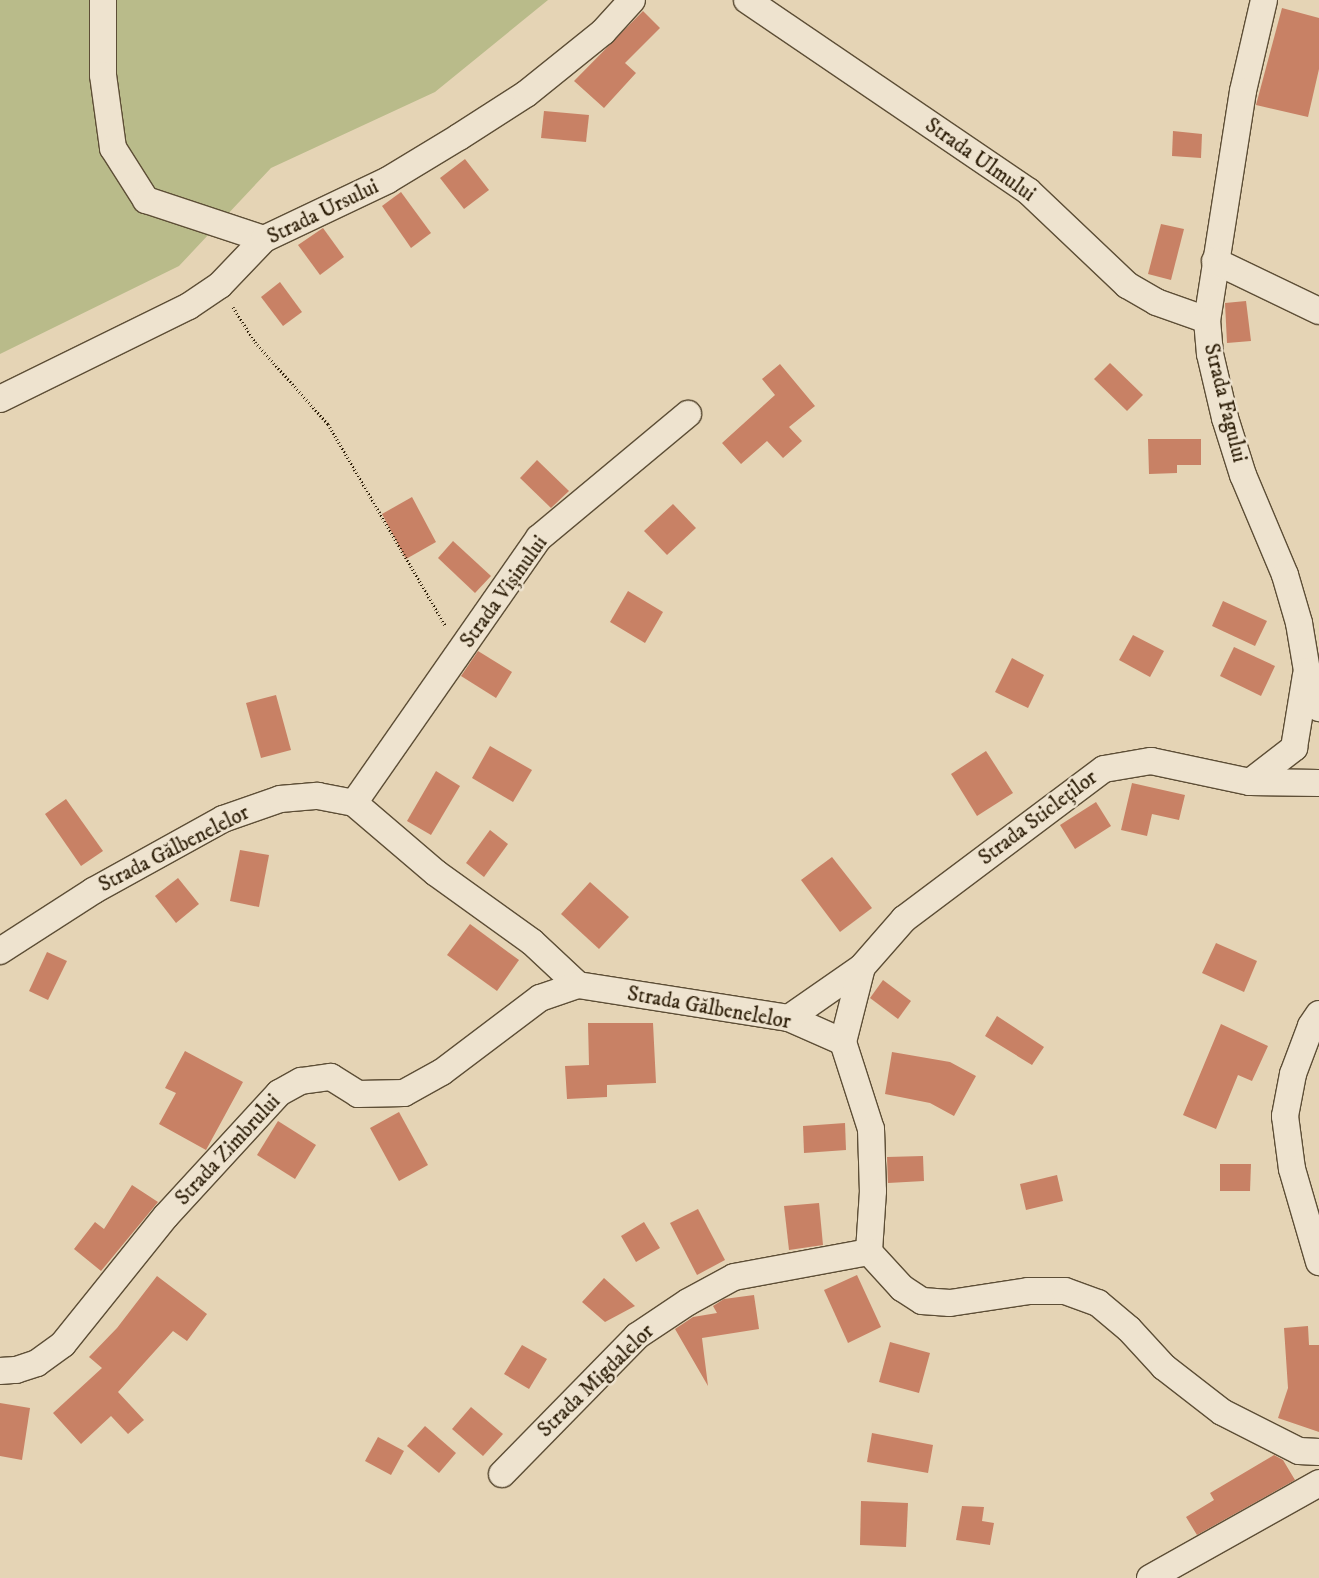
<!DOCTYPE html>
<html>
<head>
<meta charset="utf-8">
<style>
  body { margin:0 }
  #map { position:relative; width:1319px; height:1578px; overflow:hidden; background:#e5d4b5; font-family:"IM FELL DW Pica",serif }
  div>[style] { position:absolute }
  .green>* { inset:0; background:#b9bb8a }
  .building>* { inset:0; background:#c88165 }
  .path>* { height:3px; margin-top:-1.5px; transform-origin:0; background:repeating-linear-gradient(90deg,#30210b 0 1px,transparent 0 3.5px) }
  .roads { filter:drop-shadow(1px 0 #5d4e36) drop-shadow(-1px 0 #5d4e36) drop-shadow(0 1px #5d4e36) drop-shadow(0 -1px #5d4e36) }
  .minor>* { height:26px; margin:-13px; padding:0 13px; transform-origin:13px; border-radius:13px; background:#eee3cf }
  span { translate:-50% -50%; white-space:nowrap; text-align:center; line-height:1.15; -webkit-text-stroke:5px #eee3cf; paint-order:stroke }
  .street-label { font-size:21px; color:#30210b }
</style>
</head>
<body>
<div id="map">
  <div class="green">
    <i style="clip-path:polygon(0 0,548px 0,435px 92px,271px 168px,179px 266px,0 354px)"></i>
  </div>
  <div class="building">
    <i style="clip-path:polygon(1282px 8px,1319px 18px,1319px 69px,1308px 117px,1256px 105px)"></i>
    <i style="clip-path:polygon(643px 11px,660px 28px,625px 63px,636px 73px,604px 108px,574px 81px)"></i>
    <i style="clip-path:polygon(544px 111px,589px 115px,586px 142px,541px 138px)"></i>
    <i style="clip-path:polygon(1173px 131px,1202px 134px,1201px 158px,1172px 156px)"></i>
    <i style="clip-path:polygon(465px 159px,489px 190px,464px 209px,440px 178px)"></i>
    <i style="clip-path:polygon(401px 192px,431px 233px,411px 248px,382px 206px)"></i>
    <i style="clip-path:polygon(1161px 224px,1184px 229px,1171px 280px,1148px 274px)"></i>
    <i style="clip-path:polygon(323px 228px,344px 257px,320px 275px,298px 245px)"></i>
    <i style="clip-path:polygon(280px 282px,302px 312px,283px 326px,261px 297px)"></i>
    <i style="clip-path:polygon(1246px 301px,1251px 341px,1227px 343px,1225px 303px)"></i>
    <i style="clip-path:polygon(1110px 363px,1143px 395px,1127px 411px,1094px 379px)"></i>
    <i style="clip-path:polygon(780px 364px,815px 406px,789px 427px,802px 441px,783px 458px,767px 441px,741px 464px,722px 443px,775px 395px,762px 379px)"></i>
    <i style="clip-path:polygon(1148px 439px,1201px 439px,1201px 465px,1177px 465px,1177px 473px,1149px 474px)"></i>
    <i style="clip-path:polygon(537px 460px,569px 491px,551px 508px,520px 478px)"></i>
    <i style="clip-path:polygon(412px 497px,436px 542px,406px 559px,382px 514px)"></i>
    <i style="clip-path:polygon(673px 504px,696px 528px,667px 555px,644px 531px)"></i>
    <i style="clip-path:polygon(453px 541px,491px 576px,475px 593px,438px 558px)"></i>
    <i style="clip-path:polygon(628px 591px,663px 612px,645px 643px,610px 622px)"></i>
    <i style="clip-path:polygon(1223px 601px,1267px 621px,1255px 646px,1212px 626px)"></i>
    <i style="clip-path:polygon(1133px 635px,1164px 651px,1150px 677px,1119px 660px)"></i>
    <i style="clip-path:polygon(1234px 647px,1275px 666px,1261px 696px,1220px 676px)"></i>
    <i style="clip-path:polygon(478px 651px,512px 672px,496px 698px,461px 676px)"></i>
    <i style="clip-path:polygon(1012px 658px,1044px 675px,1028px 708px,995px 692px)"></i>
    <i style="clip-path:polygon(276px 695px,291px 750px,261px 758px,246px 703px)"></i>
    <i style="clip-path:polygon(490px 746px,532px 770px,513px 802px,472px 778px)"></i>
    <i style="clip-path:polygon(986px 751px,1013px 793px,977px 816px,951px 774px)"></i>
    <i style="clip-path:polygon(436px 771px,460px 786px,431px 835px,407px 821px)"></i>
    <i style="clip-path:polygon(1132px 783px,1185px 795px,1179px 820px,1152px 814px,1147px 836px,1121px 830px)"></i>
    <i style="clip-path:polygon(66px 799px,103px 851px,81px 866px,45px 814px)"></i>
    <i style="clip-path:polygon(1096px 802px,1111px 826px,1075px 849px,1060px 825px)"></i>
    <i style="clip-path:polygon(490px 830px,508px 844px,484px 877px,466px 863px)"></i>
    <i style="clip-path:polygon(240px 850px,269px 855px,259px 907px,230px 901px)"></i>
    <i style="clip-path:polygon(832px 857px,872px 908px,840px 932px,801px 880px)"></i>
    <i style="clip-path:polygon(178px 878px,199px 904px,176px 923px,155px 896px)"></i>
    <i style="clip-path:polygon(590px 882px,629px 917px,599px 949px,561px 914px)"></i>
    <i style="clip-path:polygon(470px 924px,519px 960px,497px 991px,447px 955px)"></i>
    <i style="clip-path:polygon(1216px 943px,1257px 961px,1244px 992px,1202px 973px)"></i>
    <i style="clip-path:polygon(47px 952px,67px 961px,48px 1000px,29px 991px)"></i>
    <i style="clip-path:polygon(883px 980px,911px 1001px,898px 1019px,870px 998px)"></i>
    <i style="clip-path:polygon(997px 1016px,1044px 1047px,1032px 1065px,985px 1036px)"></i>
    <i style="clip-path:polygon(588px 1023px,653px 1023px,656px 1083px,607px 1085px,607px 1097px,567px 1099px,565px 1066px,589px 1065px)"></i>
    <i style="clip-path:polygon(1221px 1024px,1268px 1046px,1252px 1081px,1238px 1075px,1216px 1129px,1183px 1115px)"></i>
    <i style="clip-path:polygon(185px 1051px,243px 1082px,206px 1150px,159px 1124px,176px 1093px,165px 1088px)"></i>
    <i style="clip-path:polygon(892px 1052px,950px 1062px,976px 1076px,954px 1116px,930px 1103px,885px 1094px)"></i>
    <i style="clip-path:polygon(399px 1112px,428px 1165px,399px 1181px,370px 1128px)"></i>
    <i style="clip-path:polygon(278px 1121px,316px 1145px,295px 1179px,257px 1155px)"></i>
    <i style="clip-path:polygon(845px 1123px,846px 1150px,804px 1153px,803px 1126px)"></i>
    <i style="clip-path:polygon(923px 1156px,924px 1181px,888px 1183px,887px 1157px)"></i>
    <i style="clip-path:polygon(1220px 1164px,1251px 1164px,1250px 1191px,1220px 1191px)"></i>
    <i style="clip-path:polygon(1057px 1175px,1063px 1201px,1026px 1210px,1020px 1184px)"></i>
    <i style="clip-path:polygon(132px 1185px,158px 1202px,101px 1271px,74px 1249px,95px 1222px,104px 1229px)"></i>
    <i style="clip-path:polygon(819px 1203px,823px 1245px,789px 1250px,784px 1206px)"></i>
    <i style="clip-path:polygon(698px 1209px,725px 1260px,697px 1275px,670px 1223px)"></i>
    <i style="clip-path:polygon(644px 1222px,660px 1248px,636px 1262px,621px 1236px)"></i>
    <i style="clip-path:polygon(857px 1275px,881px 1327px,848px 1343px,824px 1290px)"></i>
    <i style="clip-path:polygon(157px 1276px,207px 1314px,187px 1341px,173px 1331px,118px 1392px,144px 1420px,128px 1434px,111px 1416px,81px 1444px,53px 1413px,102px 1368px,89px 1357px,117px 1328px)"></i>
    <i style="clip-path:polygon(604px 1278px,635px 1306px,605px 1322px,582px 1302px)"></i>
    <i style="clip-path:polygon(754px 1295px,759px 1329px,702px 1338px,708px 1386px,675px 1329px,693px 1317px,717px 1313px,713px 1306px,724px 1299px)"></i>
    <i style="clip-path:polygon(1308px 1326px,1309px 1345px,1319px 1345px,1319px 1432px,1278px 1418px,1288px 1388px,1284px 1328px)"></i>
    <i style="clip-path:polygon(890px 1342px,930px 1353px,919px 1393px,879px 1382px)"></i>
    <i style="clip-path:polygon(522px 1345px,547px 1359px,529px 1389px,504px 1374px)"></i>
    <i style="clip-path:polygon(0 1403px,30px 1408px,22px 1460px,0 1456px)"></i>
    <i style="clip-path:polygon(471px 1407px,503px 1434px,483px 1456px,452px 1429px)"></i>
    <i style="clip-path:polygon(425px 1426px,456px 1453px,439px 1473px,407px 1446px)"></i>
    <i style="clip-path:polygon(872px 1433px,933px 1445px,928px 1473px,867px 1462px)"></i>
    <i style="clip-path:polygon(378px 1437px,404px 1451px,391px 1475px,365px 1461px)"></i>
    <i style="clip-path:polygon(1274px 1455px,1283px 1460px,1295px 1480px,1197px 1535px,1186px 1517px,1214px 1500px,1210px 1493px)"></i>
    <i style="clip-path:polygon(861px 1501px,908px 1503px,906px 1547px,860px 1545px)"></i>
    <i style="clip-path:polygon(962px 1506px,984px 1507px,982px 1521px,994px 1523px,990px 1545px,956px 1540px)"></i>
  </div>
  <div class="path">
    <i style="left:233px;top:307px;width:41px;rotate:57.8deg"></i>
    <i style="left:255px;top:342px;width:110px;rotate:48.3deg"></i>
    <i style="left:328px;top:424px;width:233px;rotate:59.8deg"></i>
  </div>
  <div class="roads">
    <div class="minor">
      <i style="left:103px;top:0;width:75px;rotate:90deg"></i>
      <i style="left:103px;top:75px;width:74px;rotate:82.2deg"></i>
      <i style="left:113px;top:148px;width:62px;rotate:57.6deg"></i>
      <i style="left:146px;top:200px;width:124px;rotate:18.3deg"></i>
      <i style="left:747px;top:0;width:340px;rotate:34.2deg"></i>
      <i style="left:1028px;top:191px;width:137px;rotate:43.5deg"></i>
      <i style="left:1127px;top:285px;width:34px;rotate:30deg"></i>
      <i style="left:1156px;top:302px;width:54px;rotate:19.4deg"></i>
      <i style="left:1264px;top:0;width:93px;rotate:103deg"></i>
      <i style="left:1243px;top:91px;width:232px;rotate:98.9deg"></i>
      <i style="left:1207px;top:320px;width:34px;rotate:85deg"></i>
      <i style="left:1210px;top:354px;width:66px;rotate:76.8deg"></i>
      <i style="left:1225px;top:418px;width:60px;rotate:72.5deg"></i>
      <i style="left:1243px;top:475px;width:108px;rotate:67.2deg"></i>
      <i style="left:1285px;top:575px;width:50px;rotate:73.7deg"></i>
      <i style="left:1299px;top:623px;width:49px;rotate:80.5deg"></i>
      <i style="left:1307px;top:671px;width:39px;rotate:72deg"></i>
      <i style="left:1215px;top:261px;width:115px;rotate:25.7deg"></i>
      <i style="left:0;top:399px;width:211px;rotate:-26.2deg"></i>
      <i style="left:189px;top:306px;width:37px;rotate:-34deg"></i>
      <i style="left:220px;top:285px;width:64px;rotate:-46.3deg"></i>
      <i style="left:264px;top:239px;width:137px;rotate:-25.4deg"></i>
      <i style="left:388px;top:180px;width:83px;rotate:-31.2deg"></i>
      <i style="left:459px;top:137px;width:80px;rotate:-32.7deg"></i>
      <i style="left:526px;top:94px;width:99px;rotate:-38.8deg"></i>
      <i style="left:603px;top:32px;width:43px;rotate:-47.8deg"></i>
      <i style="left:1250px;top:782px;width:56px;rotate:-37.7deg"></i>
      <i style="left:1294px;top:748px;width:74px;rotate:-80.7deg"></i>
      <i style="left:354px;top:803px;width:323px;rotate:-55.1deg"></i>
      <i style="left:539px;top:538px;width:194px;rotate:-39.8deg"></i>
      <i style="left:0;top:951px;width:111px;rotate:-32.8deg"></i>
      <i style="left:93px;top:891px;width:149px;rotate:-29deg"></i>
      <i style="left:223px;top:819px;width:60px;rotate:-19.3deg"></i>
      <i style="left:280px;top:799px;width:38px;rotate:-5deg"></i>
      <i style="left:318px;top:796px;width:37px;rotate:11deg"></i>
      <i style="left:354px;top:803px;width:108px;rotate:40.5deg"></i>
      <i style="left:436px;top:873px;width:118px;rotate:35.7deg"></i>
      <i style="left:532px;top:942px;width:63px;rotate:43.1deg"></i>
      <i style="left:578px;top:985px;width:214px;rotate:8.9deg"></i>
      <i style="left:789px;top:1018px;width:59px;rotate:24deg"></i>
      <i style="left:843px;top:1042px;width:91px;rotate:72.2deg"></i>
      <i style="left:871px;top:1129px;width:62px;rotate:88.2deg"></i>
      <i style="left:873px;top:1191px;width:61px;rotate:93.8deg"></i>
      <i style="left:869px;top:1252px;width:49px;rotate:47.5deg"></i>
      <i style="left:902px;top:1288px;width:24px;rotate:33deg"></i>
      <i style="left:922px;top:1301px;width:28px;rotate:4deg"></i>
      <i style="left:950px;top:1303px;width:79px;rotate:-8.7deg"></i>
      <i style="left:1028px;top:1291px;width:37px"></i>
      <i style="left:1065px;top:1291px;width:35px;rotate:20deg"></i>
      <i style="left:1098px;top:1303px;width:40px;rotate:40deg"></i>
      <i style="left:1129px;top:1329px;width:52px;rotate:47.4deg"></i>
      <i style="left:1164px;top:1367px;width:73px;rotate:37.8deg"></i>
      <i style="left:1222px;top:1412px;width:86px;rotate:26.9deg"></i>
      <i style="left:1299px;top:1451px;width:20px;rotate:3deg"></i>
      <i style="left:1319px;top:1014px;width:14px;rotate:124deg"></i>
      <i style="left:1311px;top:1026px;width:51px;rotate:110.6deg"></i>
      <i style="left:1293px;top:1074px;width:43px;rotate:100.8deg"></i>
      <i style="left:1285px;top:1116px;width:53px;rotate:82.5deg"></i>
      <i style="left:1292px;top:1169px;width:97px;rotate:73.8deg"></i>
      <i style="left:789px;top:1018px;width:89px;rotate:-34.9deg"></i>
      <i style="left:862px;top:967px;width:64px;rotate:-48.8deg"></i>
      <i style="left:904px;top:919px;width:250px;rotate:-36.9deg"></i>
      <i style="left:1104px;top:769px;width:48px;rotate:-9.7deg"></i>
      <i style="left:1151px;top:761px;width:101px;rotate:12deg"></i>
      <i style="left:1250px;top:782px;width:69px;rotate:0.8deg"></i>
      <i style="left:843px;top:1042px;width:77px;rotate:-75.8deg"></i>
      <i style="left:0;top:1371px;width:16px;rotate:-4deg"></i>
      <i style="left:16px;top:1370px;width:22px;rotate:-18deg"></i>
      <i style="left:37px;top:1363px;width:32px;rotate:-36deg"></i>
      <i style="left:63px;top:1344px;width:164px;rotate:-51.2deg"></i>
      <i style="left:166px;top:1216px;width:167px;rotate:-47.4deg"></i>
      <i style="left:279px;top:1093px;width:25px;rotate:-29deg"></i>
      <i style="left:301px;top:1081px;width:30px;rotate:-8deg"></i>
      <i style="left:331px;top:1077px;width:32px;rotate:32deg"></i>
      <i style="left:358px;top:1094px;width:46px;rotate:-1.2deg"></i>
      <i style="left:404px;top:1093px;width:43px;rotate:-28.9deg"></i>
      <i style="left:442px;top:1072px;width:123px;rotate:-37.1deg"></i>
      <i style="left:540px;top:998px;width:40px;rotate:-18.9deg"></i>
      <i style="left:502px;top:1474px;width:193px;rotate:-45.6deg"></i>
      <i style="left:637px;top:1336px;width:61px;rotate:-33.7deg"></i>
      <i style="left:688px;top:1302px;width:52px;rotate:-28.5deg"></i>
      <i style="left:734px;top:1277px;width:137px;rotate:-10.5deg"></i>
      <i style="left:1150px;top:1578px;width:194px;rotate:-29.3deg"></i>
    </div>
  </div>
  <div class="street-label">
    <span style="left:980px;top:160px;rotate:35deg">Strada Ulmului</span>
    <span style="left:323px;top:212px;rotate:-26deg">Strada Ursului</span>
    <span style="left:1225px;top:403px;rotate:76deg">Strada Fagului</span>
    <span style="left:504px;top:592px;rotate:-54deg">Strada Vișinului</span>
    <span style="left:1038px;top:818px;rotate:-37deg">Strada Sticleților</span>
    <span style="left:174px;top:849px;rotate:-27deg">Strada Gălbenelelor</span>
    <span style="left:709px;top:1008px;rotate:10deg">Strada Gălbenelelor</span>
    <span style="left:228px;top:1150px;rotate:-47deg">Strada Zimbrului</span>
    <span style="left:596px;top:1381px;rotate:-44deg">Strada Migdalelor</span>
  </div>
</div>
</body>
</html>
